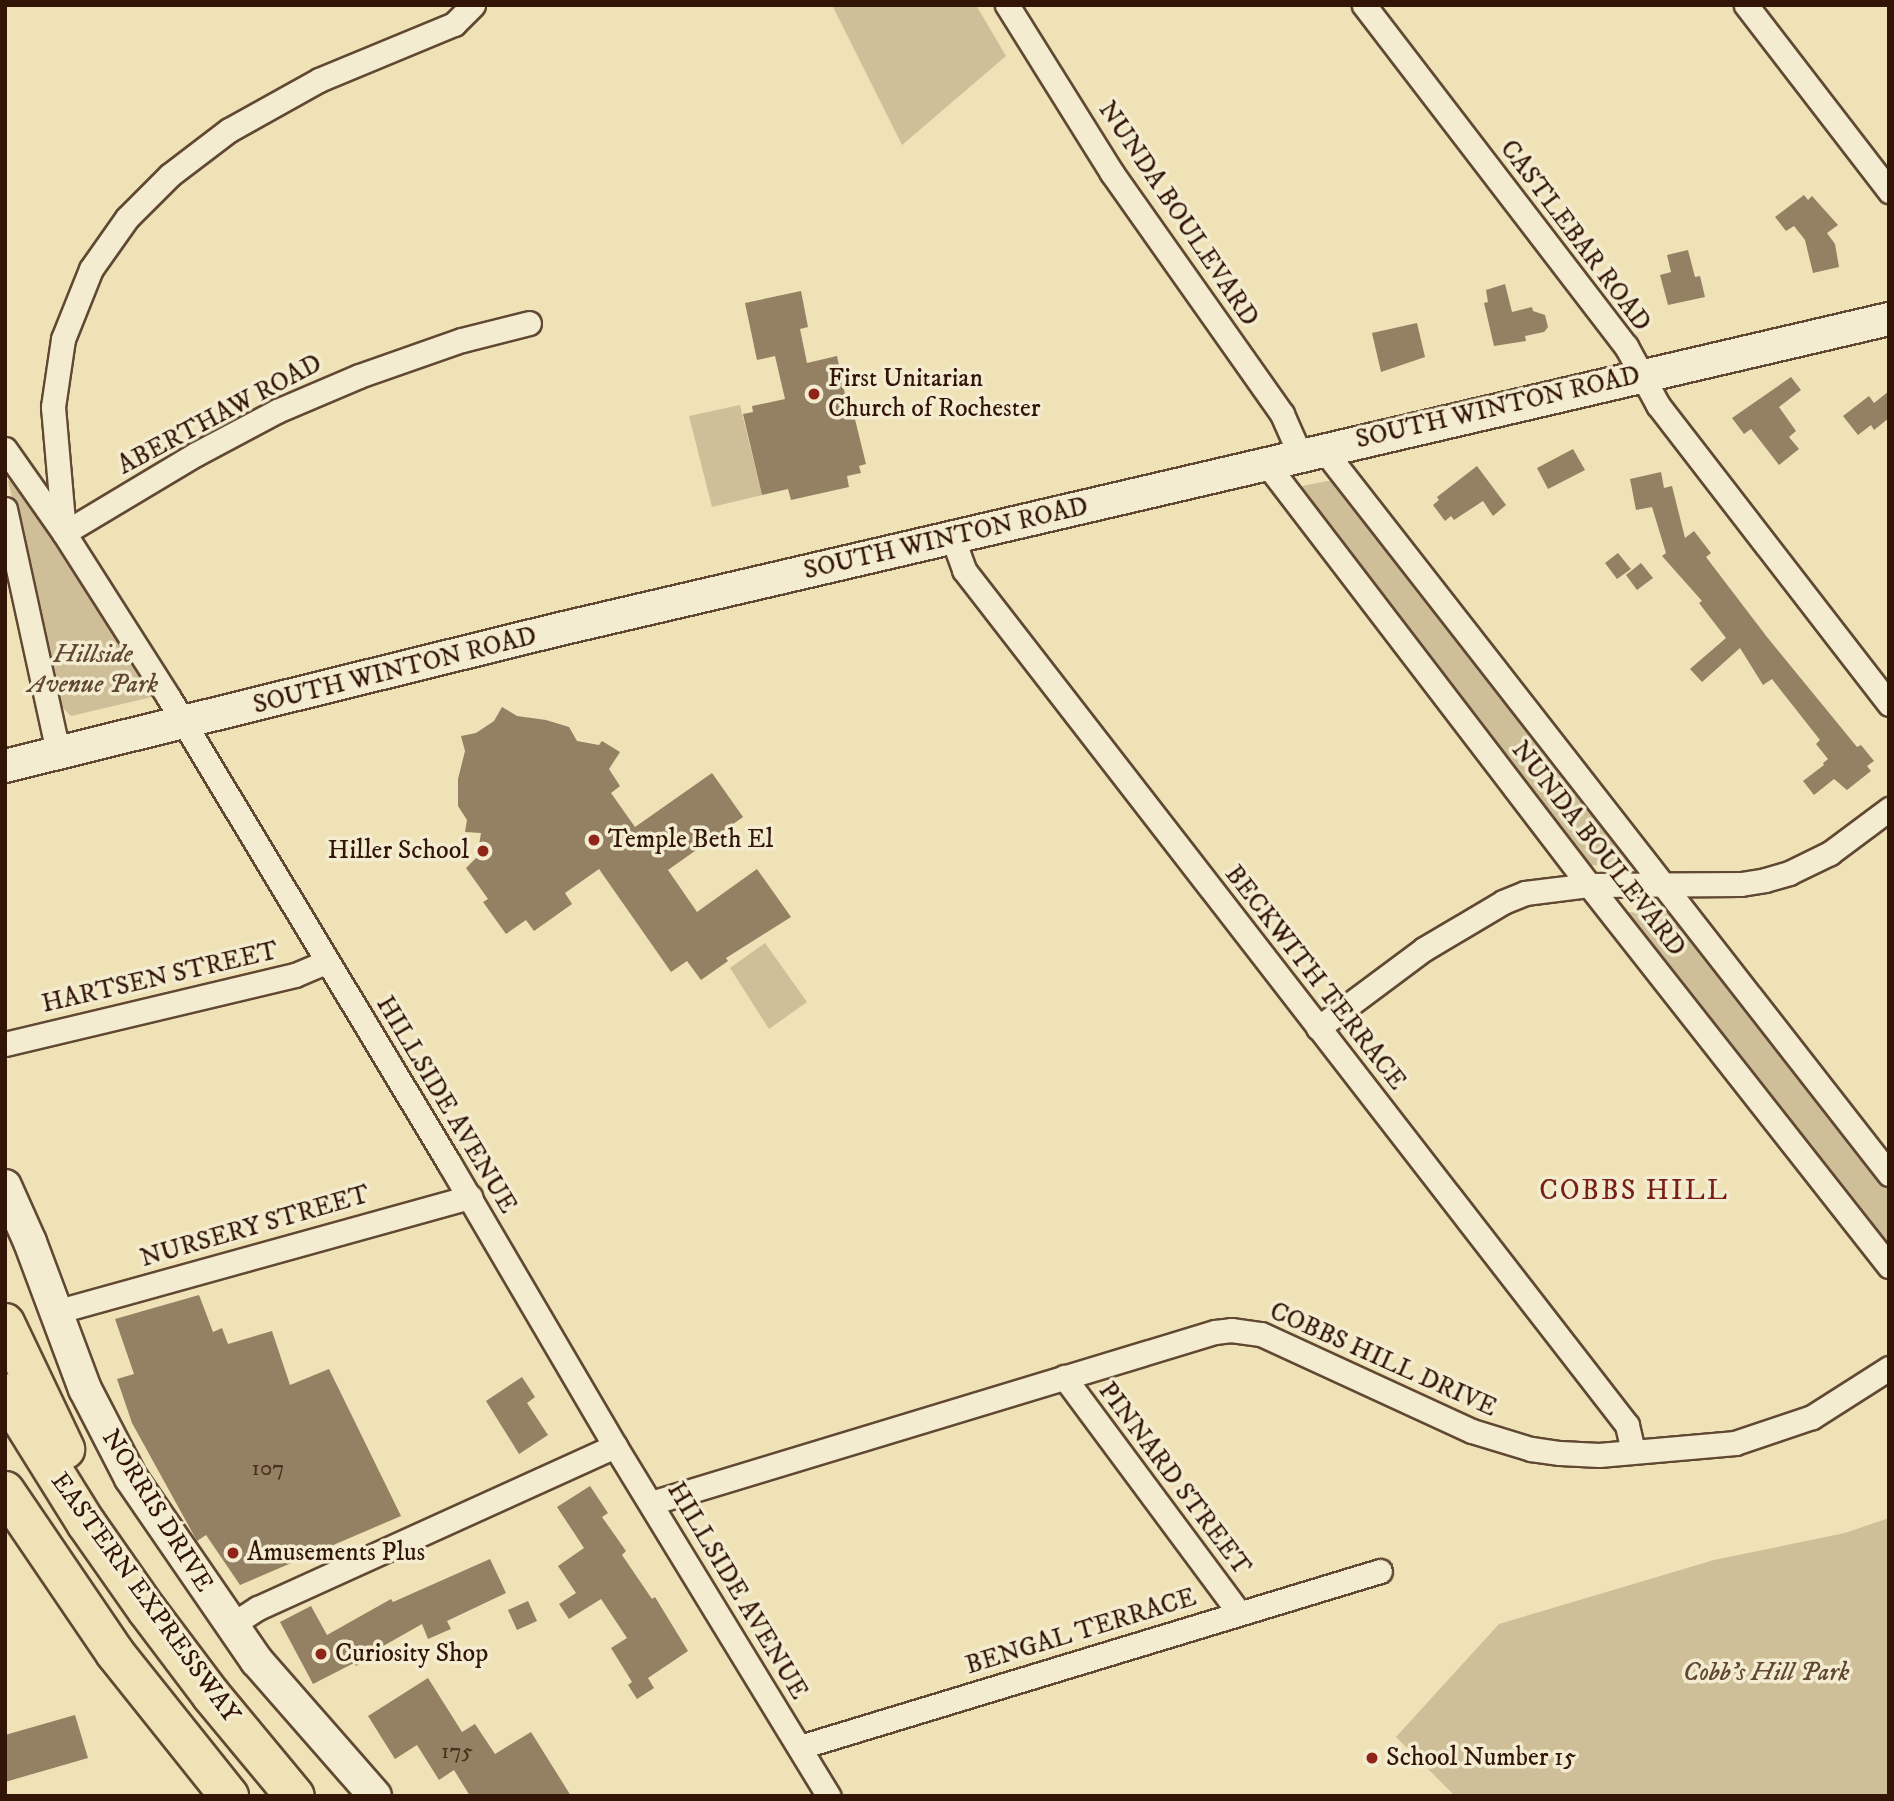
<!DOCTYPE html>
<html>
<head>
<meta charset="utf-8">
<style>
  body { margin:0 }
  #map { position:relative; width:1894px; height:1801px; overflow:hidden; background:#eee2b6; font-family:"IM FELL DW Pica",serif }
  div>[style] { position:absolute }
  .green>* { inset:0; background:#cebf98 }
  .building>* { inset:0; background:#948062 }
  .roads { filter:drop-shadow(2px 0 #614833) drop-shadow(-2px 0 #614833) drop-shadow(0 2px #614833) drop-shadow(0 -2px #614833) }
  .street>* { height:23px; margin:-11.5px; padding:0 11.5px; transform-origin:11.5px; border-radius:11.5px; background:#f4ecd0 }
  .secondary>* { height:32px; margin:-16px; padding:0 16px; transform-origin:16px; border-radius:16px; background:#f4ecd0 }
  .highway>* { height:38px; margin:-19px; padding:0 19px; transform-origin:19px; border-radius:19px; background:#eee2b6 }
  .dots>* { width:19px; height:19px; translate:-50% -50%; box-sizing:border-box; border:4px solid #f4ecd0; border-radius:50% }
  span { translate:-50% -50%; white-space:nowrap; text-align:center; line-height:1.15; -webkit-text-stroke:7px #f4ecd0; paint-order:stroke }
  .number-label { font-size:23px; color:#4a301e }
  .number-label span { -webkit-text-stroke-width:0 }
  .street-label { font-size:26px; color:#321507 }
  .poi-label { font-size:26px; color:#321507 }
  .left { translate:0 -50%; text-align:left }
  .right { translate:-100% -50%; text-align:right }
  .park-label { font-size:26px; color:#614832; font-style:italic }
  .neighbourhood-label { font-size:28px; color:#7a1f14; letter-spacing:2px }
  .frame { position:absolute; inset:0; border:7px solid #321507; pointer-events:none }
</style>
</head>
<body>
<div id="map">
  <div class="green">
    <i style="clip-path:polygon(832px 5px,976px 5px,1006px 56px,902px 145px)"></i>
    <i style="clip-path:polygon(740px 405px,762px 495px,712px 507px,689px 416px)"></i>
    <i style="clip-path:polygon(15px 479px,85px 577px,152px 689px,152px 697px,71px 716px,61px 706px,8px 481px)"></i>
    <i style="clip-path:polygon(1338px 479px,1631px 858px,1633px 866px,1584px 865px,1297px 487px)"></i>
    <i style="clip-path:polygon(1621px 912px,1673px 913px,1889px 1191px,1889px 1255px)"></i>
    <i style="clip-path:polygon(765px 943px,807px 1002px,769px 1029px,730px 968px)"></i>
    <i style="clip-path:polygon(1889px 1518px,1889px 1796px,1455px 1796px,1396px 1737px,1499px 1624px,1714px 1560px,1845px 1533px)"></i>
  </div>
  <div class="building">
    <i style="clip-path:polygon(1804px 195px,1808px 200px,1812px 196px,1838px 225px,1827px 233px,1835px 244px,1839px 267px,1813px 273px,1805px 240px,1794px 226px,1786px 231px,1775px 217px)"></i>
    <i style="clip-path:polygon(1688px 250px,1695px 277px,1700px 276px,1705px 297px,1668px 305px,1660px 275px,1671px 272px,1667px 255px)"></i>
    <i style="clip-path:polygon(1505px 284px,1512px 312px,1532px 307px,1533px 311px,1545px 315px,1548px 327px,1544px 332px,1525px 336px,1526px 341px,1494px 346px,1484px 303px,1488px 302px,1486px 290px)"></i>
    <i style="clip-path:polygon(801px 291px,808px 327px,800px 329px,807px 363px,837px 356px,847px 404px,851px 403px,866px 464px,859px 466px,861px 473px,847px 476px,849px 487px,791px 500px,788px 489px,762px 495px,743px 414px,753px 412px,752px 406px,785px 399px,775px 356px,757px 360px,745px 303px)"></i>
    <i style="clip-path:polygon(1417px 323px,1425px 357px,1381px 372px,1372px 333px)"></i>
    <i style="clip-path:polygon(1791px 377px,1801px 390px,1779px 407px,1796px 431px,1789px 437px,1799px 449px,1779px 465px,1751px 429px,1744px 434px,1732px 418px)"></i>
    <i style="clip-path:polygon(1889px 391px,1889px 418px,1874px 430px,1871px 425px,1858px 435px,1843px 416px,1869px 396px,1874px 403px)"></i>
    <i style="clip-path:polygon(1573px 449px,1585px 470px,1548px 489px,1537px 468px)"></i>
    <i style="clip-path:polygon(1477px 466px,1506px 505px,1493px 516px,1483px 501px,1454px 520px,1451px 516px,1445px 521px,1433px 505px,1439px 500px,1437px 497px)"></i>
    <i style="clip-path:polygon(1661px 472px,1664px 488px,1672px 486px,1685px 538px,1694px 531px,1711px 553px,1706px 557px,1767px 637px,1857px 747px,1861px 745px,1874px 761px,1867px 766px,1871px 771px,1847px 790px,1834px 779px,1814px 795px,1803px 781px,1824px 765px,1823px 763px,1828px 759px,1816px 744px,1820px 740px,1772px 679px,1763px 685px,1740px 648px,1702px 682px,1690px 669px,1726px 638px,1699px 603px,1702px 601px,1662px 556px,1666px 553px,1652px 507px,1636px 510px,1630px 479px)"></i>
    <i style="clip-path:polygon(1618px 553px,1631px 569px,1617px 579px,1605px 563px)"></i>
    <i style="clip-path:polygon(1641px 563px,1653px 578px,1637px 590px,1626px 575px)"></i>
    <i style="clip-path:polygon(502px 707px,517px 716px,546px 720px,569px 727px,577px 741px,599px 745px,602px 741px,620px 752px,609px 769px,620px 786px,611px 793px,635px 827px,712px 773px,743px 817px,668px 870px,697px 912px,757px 869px,791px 917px,726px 958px,728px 961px,701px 980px,687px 961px,671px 972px,599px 869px,565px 893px,572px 904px,534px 931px,526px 920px,506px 934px,483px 902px,488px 899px,466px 868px,477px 857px,481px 833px,465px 832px,467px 820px,458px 806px,458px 779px,465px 751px,461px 736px,476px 733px,494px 721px)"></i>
    <i style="clip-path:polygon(199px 1295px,213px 1332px,222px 1328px,228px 1344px,272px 1331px,290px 1385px,329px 1369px,401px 1516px,240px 1585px,206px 1535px,197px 1541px,132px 1423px,117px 1379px,134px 1374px,115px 1319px)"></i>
    <i style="clip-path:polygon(522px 1377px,535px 1397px,527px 1403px,548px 1435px,519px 1454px,486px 1401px)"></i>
    <i style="clip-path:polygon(590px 1486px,608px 1513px,602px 1517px,626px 1551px,622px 1555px,652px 1599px,655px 1597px,688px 1651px,648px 1678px,654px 1688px,637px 1699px,628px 1685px,632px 1682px,611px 1648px,627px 1638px,601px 1599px,569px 1619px,559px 1604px,576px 1593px,558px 1566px,584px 1548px,557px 1507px)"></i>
    <i style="clip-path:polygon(490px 1559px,506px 1593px,447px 1621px,451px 1629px,428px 1639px,422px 1624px,378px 1649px,380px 1651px,356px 1666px,354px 1663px,313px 1684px,280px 1622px,311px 1606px,327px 1635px,391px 1599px,393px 1602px)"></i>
    <i style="clip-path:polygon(528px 1601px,537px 1621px,517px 1630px,508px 1610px)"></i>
    <i style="clip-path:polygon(428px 1678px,462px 1732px,475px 1724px,495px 1754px,531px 1732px,571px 1796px,470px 1796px,454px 1770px,439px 1780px,417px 1745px,395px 1759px,368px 1716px)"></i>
    <i style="clip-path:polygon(75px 1715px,88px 1758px,5px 1782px,5px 1735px)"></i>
  </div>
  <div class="roads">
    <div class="street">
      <i style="left:473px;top:5px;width:27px;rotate:135deg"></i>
      <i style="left:454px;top:24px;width:146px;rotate:157.5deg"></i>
      <i style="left:319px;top:80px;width:103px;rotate:150.9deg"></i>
      <i style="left:229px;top:130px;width:74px;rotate:142.7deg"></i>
      <i style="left:170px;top:175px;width:61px;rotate:135deg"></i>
      <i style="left:127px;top:218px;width:62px;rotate:125.2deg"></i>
      <i style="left:91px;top:269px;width:75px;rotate:111.8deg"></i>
      <i style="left:63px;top:339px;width:69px;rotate:98.4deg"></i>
      <i style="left:53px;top:407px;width:126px;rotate:85deg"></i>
      <i style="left:64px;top:533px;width:154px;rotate:-30.9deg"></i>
      <i style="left:196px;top:454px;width:92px;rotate:-28deg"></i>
      <i style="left:277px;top:411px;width:89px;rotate:-23.1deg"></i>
      <i style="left:359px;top:376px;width:109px;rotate:-19.3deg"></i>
      <i style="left:462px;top:340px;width:69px;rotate:-14.2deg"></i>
      <i style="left:1007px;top:5px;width:198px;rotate:58deg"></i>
      <i style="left:1112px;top:173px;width:295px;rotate:54.8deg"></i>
      <i style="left:1282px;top:414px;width:45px;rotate:66.3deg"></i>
      <i style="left:1364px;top:5px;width:430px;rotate:52.5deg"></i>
      <i style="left:1626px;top:346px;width:67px;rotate:61.5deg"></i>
      <i style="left:1658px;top:405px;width:378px;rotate:52.3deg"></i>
      <i style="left:1746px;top:5px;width:235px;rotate:52.4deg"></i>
      <i style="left:5px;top:449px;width:103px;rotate:54.9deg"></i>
      <i style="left:64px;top:533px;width:196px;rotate:57.5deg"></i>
      <i style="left:169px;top:698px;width:543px;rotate:58.95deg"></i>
      <i style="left:449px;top:1163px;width:328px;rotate:59.6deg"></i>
      <i style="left:615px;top:1446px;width:410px;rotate:58.6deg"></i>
      <i style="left:1323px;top:449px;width:920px;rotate:52.02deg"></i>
      <i style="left:1266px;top:463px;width:531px;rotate:52.57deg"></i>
      <i style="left:1589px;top:885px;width:485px;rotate:51.8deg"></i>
      <i style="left:5px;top:509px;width:250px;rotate:77.7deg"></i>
      <i style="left:953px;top:539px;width:33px;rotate:70deg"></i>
      <i style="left:964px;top:570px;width:1082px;rotate:52.21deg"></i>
      <i style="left:1627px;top:1425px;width:27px;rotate:77deg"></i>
      <i style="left:1318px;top:1028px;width:132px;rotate:-36.7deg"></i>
      <i style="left:1424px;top:949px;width:92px;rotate:-30.7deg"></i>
      <i style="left:1503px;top:902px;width:24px;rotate:-22deg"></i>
      <i style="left:1525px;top:893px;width:64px;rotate:-7.1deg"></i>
      <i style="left:1589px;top:885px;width:152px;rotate:-0.4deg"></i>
      <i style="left:1741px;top:884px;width:24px;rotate:-9deg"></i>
      <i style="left:1765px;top:880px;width:25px;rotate:-16deg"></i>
      <i style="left:1789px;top:873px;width:46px;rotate:-26deg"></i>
      <i style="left:1830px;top:853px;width:74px;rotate:-36.7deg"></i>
      <i style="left:5px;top:1044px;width:298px;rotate:-13.4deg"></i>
      <i style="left:295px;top:975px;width:34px;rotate:-23deg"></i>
      <i style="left:55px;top:1312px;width:431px;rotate:-15.5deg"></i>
      <i style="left:1064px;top:1377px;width:294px;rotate:53.4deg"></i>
      <i style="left:651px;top:1503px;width:589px;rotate:-16.87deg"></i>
      <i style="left:1215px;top:1332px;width:16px;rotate:-7deg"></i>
      <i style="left:1231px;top:1330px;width:30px;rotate:8deg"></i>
      <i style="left:1261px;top:1334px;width:232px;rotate:24.7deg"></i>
      <i style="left:1472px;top:1431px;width:62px;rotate:17deg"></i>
      <i style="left:1531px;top:1449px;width:29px;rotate:8deg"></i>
      <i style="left:1560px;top:1453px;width:39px;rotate:3deg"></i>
      <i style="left:1599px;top:1455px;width:137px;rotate:-5deg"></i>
      <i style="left:1735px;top:1443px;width:81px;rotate:-18.7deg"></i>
      <i style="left:1812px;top:1417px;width:91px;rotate:-32.5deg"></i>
      <i style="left:230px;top:1626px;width:33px;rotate:-33deg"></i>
      <i style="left:258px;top:1608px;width:392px;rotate:-24.4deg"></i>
      <i style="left:800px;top:1747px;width:606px;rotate:-16.88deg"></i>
    </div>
    <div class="secondary">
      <i style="left:5px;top:766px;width:572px;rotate:-13.87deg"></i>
      <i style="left:560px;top:629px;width:1365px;rotate:-13.13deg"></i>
      <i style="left:5px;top:1186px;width:61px;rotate:65.9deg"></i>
      <i style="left:30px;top:1242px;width:157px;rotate:69.5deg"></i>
      <i style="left:85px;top:1389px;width:100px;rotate:62.7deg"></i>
      <i style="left:131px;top:1478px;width:222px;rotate:55.5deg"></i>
      <i style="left:257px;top:1661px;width:179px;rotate:48.8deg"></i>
    </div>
    <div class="highway">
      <i style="left:5px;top:1323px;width:140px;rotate:64.5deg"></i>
      <i style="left:5px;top:1393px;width:153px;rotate:58.1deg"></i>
      <i style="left:86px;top:1523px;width:106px;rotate:55deg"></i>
      <i style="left:147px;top:1610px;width:106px;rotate:53deg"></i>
      <i style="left:211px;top:1695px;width:131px;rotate:50.3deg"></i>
      <i style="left:5px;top:1491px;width:196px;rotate:55.8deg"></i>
      <i style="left:115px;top:1653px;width:183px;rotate:51.4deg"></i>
    </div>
  </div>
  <div class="dots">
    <i style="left:814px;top:394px;background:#8f2418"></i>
    <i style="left:594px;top:840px;background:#8f2418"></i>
    <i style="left:483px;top:851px;background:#8f2418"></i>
    <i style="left:233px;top:1553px;background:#8f2418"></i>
    <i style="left:321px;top:1654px;background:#8f2418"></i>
    <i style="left:1372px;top:1758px;background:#8f2418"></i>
  </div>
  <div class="number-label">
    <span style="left:268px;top:1469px">107</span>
    <span style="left:457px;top:1752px">175</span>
  </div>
  <div class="street-label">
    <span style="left:1178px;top:214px;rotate:56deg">NUNDA BOULEVARD</span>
    <span style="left:1575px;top:236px;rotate:53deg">CASTLEBAR ROAD</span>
    <span style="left:1498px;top:408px;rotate:-13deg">SOUTH WINTON ROAD</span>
    <span style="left:220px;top:415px;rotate:-28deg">ABERTHAW ROAD</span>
    <span style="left:946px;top:539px;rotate:-13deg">SOUTH WINTON ROAD</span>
    <span style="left:395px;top:671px;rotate:-14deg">SOUTH WINTON ROAD</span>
    <span style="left:1598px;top:849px;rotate:52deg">NUNDA BOULEVARD</span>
    <span style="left:160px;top:978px;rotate:-13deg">HARTSEN STREET</span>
    <span style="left:1315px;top:978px;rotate:52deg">BECKWITH TERRACE</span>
    <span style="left:446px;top:1105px;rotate:59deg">HILLSIDE AVENUE</span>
    <span style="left:255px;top:1227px;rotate:-16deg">NURSERY STREET</span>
    <span style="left:1383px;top:1360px;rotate:24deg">COBBS HILL DRIVE</span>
    <span style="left:1174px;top:1479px;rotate:53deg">PINNARD STREET</span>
    <span style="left:157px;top:1511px;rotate:58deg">NORRIS DRIVE</span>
    <span style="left:737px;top:1591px;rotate:59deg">HILLSIDE AVENUE</span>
    <span style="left:145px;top:1598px;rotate:54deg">EASTERN EXPRESSWAY</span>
    <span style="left:1081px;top:1632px;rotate:-17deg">BENGAL TERRACE</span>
  </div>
  <div class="poi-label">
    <span class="left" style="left:828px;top:394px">First Unitarian<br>Church of Rochester</span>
    <span class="left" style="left:608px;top:840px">Temple Beth El</span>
    <span class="right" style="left:469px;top:851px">Hiller School</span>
    <span class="left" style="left:247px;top:1553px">Amusements Plus</span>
    <span class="left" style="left:335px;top:1654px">Curiosity Shop</span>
    <span class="left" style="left:1386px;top:1758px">School Number 15</span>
  </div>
  <div class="park-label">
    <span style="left:93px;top:670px">Hillside<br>Avenue Park</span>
    <span style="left:1766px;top:1673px">Cobb's Hill Park</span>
  </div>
  <div class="neighbourhood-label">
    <span style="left:1634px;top:1191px">COBBS HILL</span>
  </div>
  <div class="frame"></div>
</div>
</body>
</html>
